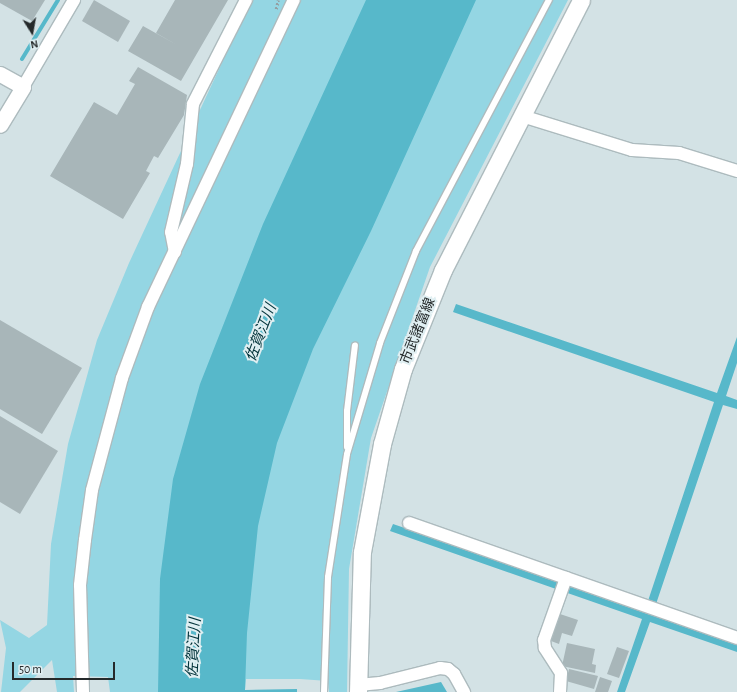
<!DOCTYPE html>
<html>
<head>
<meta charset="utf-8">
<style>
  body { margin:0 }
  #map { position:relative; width:737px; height:692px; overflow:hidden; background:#d3e2e5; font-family:"Alegreya Sans","Noto Sans JP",sans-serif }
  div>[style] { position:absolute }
  .green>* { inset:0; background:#94d6e3 }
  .water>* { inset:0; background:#57b8ca }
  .stream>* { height:4px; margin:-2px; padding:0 2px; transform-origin:2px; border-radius:2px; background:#57b8ca }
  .building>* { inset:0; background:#a8b6b9 }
  .path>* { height:2.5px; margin-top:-1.25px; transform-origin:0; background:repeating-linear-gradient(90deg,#949fa2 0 2px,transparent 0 4px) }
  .roads { filter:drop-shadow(1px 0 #adbbbe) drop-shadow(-1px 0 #adbbbe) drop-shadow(0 1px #adbbbe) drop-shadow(0 -1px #adbbbe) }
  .service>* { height:6px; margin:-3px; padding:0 3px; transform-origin:3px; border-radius:3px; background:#fff }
  .minor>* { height:12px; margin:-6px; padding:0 6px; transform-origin:6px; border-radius:6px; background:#fff }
  .tertiary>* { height:15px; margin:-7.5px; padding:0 7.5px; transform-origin:7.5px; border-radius:7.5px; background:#fff }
  .secondary>* { height:17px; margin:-8.5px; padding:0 8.5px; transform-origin:8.5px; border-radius:8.5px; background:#fff }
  span { translate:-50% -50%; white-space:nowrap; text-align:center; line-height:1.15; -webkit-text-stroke:4px #e0eff2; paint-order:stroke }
  .street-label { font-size:14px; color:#252a2b }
  .water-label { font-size:15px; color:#013239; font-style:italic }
  .north { position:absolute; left:12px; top:12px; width:40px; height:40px; -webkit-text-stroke:3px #e0eff2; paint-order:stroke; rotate:169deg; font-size:11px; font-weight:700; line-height:16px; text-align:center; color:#252a2b }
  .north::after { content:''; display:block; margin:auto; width:14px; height:18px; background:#252a2b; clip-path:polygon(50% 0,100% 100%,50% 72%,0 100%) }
  .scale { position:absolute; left:12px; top:662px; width:103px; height:18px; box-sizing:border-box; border:2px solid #252a2b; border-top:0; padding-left:5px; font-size:12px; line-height:14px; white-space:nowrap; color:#252a2b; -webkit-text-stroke:3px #e0eff2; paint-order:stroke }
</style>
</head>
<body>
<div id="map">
  <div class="green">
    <i style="clip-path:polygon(251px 0,382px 0,171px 692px,110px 692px,108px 677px,73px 676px,74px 692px,57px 692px,52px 660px,20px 692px,1px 692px,6px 648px,0 620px,29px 638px,47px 625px,51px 544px,68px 444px,97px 340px,129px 263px)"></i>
    <i style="clip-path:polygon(461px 0,568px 0,430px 267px,371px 438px,349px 569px,347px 692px,329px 692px,328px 681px,300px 679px,246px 679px,245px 690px,240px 533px,268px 400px)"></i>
  </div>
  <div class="water">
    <i style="clip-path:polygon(366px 0,476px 0,371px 231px,313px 349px,277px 443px,258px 526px,247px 633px,245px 690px,297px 689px,297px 692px,158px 692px,160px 579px,173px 479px,200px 384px,263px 224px)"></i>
    <i style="clip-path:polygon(456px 304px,717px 393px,737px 337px,737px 363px,726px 396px,737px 400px,737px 409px,723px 405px,653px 613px,737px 642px,737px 652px,650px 622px,625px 692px,617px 692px,642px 619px,390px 531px,393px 524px,645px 610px,714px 402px,453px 312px)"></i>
    <i style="clip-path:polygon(441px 682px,447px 692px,396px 692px)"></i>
  </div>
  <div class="stream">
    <i style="left:22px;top:59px;width:69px;rotate:-58.6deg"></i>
  </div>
  <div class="building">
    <i style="clip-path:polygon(0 0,45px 0,32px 21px,0 3px)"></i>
    <i style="clip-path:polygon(94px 0,130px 21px,118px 42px,82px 21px)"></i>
    <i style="clip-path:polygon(175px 0,228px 0,181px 81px,128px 51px,143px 26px,177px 45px,156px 33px)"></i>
    <i style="clip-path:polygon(138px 67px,187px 95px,184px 115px,158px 158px,154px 156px,146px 171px,150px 173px,123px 219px,50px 176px,94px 102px,117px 115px,135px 84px,129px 81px)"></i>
    <i style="clip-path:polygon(0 320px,82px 368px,42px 434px,0 409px)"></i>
    <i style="clip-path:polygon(0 416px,58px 451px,20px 514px,0 502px)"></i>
    <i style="clip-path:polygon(560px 614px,578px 620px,572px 636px,562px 633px,559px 644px,551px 641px)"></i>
    <i style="clip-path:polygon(567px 643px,595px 649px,592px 664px,596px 665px,595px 673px,562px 666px)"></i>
    <i style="clip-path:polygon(617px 647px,629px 651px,619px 678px,607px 674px)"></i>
    <i style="clip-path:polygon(569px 669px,598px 676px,594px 689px,566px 681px)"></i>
    <i style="clip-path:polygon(600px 677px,612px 681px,608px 692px,595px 692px)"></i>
  </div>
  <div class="path">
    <i style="left:276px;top:9px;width:9px;rotate:-77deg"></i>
  </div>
  <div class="roads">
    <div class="service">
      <i style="left:347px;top:447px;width:36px;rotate:-90deg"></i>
      <i style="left:347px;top:411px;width:66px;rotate:-83.1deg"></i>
      <i style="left:324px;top:692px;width:115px;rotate:-88deg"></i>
      <i style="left:328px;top:577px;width:124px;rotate:-81.2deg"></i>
      <i style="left:347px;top:454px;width:116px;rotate:-73.4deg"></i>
      <i style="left:380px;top:343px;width:99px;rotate:-68.6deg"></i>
      <i style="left:416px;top:251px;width:284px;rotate:-62.1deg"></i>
    </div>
    <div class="minor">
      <i style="left:23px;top:87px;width:101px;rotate:-59.6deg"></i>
      <i style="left:522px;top:116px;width:115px;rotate:17.2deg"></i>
      <i style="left:632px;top:150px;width:47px;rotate:3.7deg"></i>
      <i style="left:679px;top:153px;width:61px;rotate:17.2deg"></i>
      <i style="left:175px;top:252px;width:20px;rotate:-101deg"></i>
      <i style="left:171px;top:232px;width:70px;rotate:-76.8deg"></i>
      <i style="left:187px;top:164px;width:60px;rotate:-84.3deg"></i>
      <i style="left:193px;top:104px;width:117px;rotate:-63deg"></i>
      <i style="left:409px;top:523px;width:348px;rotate:19.3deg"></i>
      <i style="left:358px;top:685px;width:22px;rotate:-5deg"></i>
      <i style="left:380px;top:683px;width:62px;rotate:-14deg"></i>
      <i style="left:440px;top:668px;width:8px;rotate:7deg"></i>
      <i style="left:448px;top:669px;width:8px;rotate:40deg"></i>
      <i style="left:454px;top:674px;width:21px;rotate:61deg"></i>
      <i style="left:83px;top:692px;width:107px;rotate:-91.6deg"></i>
      <i style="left:80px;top:585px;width:45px;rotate:-83.7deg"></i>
      <i style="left:85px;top:540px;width:50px;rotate:-82deg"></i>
      <i style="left:92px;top:490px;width:116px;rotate:-75deg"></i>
      <i style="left:122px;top:378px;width:76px;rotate:-69.9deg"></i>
      <i style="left:148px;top:307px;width:340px;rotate:-64.6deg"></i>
      <i style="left:560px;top:692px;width:19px;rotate:-87deg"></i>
      <i style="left:561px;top:673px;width:30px;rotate:-123deg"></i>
      <i style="left:545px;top:648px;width:8px;rotate:-97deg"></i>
      <i style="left:544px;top:640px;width:66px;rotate:-70.5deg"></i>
    </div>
    <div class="tertiary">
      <i style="left:0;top:74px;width:26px;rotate:29deg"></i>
      <i style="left:23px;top:87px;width:44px;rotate:121.2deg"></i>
    </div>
    <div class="secondary">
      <i style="left:358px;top:692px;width:140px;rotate:-88.4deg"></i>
      <i style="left:362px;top:552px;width:110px;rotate:-79.5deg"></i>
      <i style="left:382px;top:444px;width:78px;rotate:-74.4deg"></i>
      <i style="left:403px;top:369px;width:107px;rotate:-68deg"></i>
      <i style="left:443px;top:270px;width:303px;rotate:-62.9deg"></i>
    </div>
  </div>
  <div class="street-label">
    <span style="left:418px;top:331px;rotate:-68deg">市武諸富線</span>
  </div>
  <div class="water-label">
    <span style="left:261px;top:333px;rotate:-69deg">佐賀江川</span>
    <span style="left:194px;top:648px;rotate:-87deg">佐賀江川</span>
  </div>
  <div class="north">N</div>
  <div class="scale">50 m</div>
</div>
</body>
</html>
